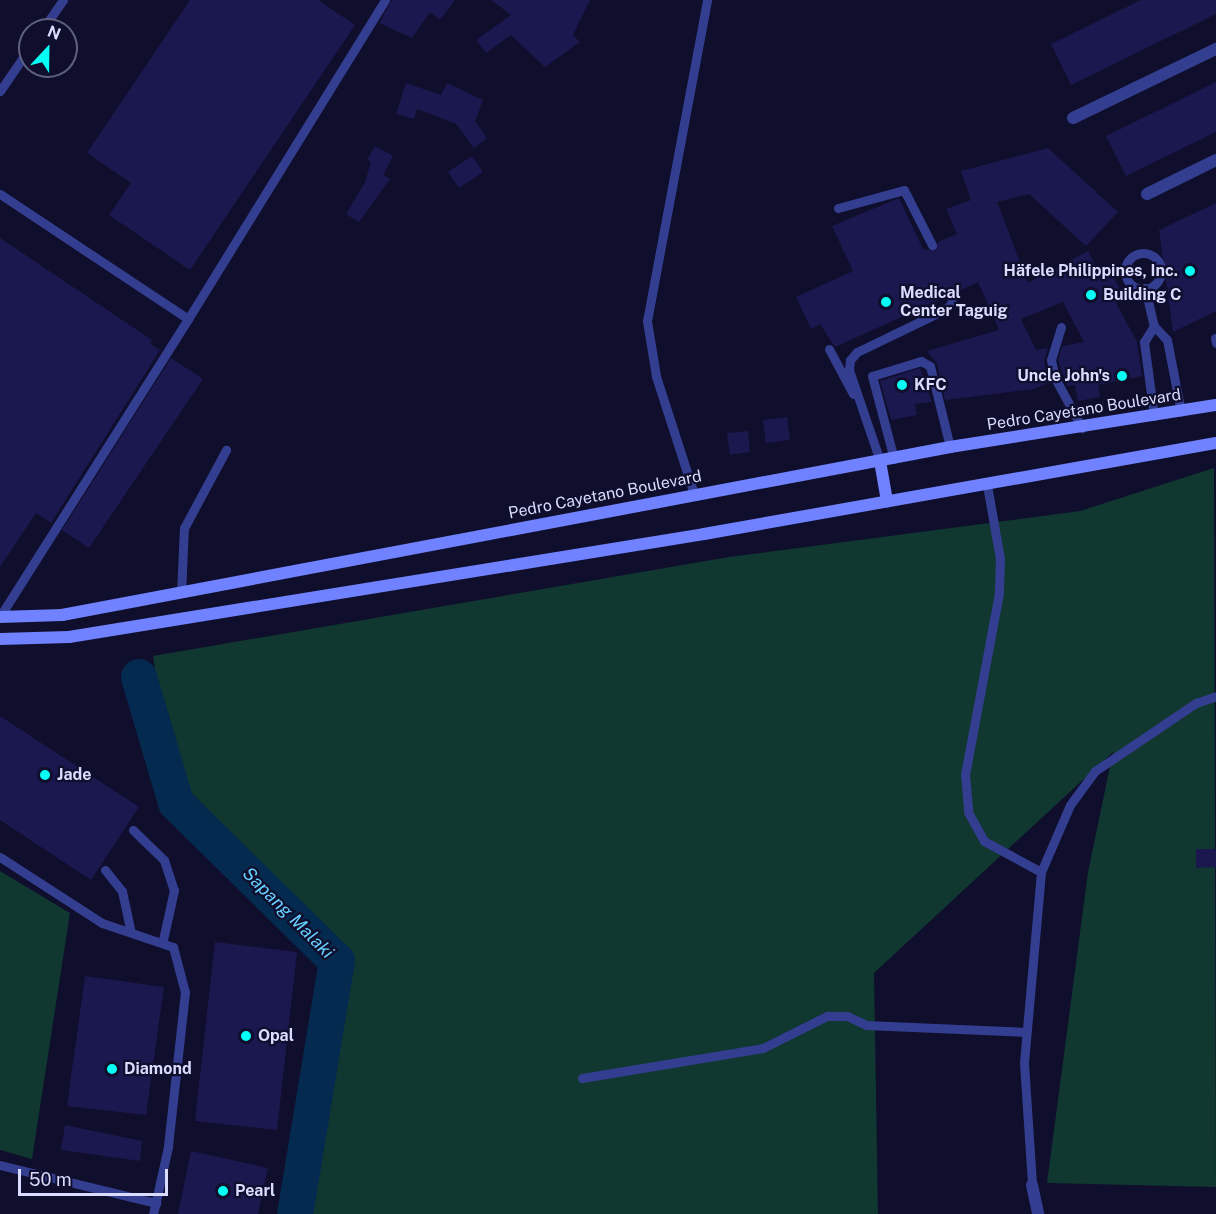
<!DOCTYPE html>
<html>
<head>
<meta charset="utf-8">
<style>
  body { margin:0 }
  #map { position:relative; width:1216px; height:1214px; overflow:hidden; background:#0f0e2c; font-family:"Public Sans",sans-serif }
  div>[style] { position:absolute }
  .green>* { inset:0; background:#103730 }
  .river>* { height:36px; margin:-18px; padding:0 18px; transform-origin:18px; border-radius:18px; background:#052a4f }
  .building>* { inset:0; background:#1b184f }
  .lane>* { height:9px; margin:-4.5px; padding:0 4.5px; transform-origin:4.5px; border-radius:4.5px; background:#343e90 }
  .lane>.ring { margin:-4.5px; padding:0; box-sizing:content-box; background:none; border:9px solid #343e90; border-radius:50% }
  .street>* { height:12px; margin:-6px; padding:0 6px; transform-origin:6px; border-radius:6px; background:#343e90 }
  .secondary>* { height:12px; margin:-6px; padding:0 6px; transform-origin:6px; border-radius:6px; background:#7082ff }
  .dots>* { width:16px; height:16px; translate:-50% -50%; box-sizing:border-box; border:3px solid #0f0e2c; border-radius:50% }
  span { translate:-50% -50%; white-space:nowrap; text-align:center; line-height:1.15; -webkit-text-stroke:4.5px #0f0e2c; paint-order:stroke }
  .poi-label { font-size:16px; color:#d9dbff; font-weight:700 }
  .right { translate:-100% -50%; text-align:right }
  .left { translate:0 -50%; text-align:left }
  .street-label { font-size:16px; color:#d9dbff }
  .water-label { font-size:18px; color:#67cfff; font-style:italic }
  .north { position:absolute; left:18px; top:18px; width:60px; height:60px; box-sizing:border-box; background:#0f0e2c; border:2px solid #606080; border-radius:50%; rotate:22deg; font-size:16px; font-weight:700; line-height:24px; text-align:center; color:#d9dbff }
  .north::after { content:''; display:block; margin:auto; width:21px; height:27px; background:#05fff4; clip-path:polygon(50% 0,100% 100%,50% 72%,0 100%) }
  .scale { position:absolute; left:18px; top:1169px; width:150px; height:27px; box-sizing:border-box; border:3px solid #d9dbff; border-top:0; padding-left:8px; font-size:18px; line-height:21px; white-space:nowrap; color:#d9dbff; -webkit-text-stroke:4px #0f0e2c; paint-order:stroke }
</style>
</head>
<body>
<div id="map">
  <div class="green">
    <i style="clip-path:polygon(1214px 468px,1216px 1187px,1047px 1183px,1088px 872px,1113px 752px,874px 973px,878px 1214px,311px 1214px,349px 954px,182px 783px,164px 732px,153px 656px,729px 557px,1080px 511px)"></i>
    <i style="clip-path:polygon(0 871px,70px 913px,32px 1159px,0 1150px)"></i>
  </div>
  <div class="river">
    <i style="left:139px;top:677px;width:131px;rotate:73.6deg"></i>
    <i style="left:176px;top:803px;width:226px;rotate:44.5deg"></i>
    <i style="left:337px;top:961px;width:256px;rotate:99.4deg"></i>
  </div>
  <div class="building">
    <i style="clip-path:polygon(190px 0,318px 0,355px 25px,190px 270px,109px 215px,131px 183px,87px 153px)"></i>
    <i style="clip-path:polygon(392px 0,455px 0,440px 20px,430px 12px,412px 38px,379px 23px)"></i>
    <i style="clip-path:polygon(491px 0,590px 0,573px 35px,580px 42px,545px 67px,511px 35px,486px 53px,476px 40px,511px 15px)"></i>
    <i style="clip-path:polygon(1141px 0,1216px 0,1216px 14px,1071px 85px,1051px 44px)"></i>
    <i style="clip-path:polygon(1216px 82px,1216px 132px,1126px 176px,1106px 136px)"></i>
    <i style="clip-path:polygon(406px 83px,441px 95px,447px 83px,483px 100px,475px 121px,487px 138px,474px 148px,456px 124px,417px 109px,414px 119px,396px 114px)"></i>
    <i style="clip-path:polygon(375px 146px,393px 156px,383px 175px,390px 179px,359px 222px,346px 214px,365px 182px,371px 162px,367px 160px)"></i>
    <i style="clip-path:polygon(1048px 148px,1118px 212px,1086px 246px,1029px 194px,997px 202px,1028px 283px,1088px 251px,1098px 270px,1107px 265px,1125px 299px,1116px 303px,1137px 342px,1142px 376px,1098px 385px,1100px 397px,1078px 401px,1075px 385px,1067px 386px,1058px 360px,1062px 346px,1084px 342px,1063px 302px,1021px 319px,1036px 350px,1048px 348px,1044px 361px,1049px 382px,1035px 389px,945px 400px,937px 364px,927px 351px,999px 330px,978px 282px,959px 291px,950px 287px,946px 297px,835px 347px,820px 324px,811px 329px,796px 297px,853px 271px,832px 226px,899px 198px,923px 249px,935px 251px,938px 242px,957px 234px,946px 209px,971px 200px,961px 171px)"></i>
    <i style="clip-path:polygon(472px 156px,483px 172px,459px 188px,448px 172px)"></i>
    <i style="clip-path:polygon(1216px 203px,1216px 311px,1173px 332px,1159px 230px)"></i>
    <i style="clip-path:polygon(0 238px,152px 340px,150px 344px,160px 350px,51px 523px,36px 513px,0 567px)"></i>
    <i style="clip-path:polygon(171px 358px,203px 379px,89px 548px,62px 530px)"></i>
    <i style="clip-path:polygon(920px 368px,932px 402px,915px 404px,917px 415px,891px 420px,880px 381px)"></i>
    <i style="clip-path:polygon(787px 417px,790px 440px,766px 443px,763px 420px)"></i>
    <i style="clip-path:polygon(748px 431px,750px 452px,730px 455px,727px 433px)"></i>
    <i style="clip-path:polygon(0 716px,139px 807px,91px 880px,0 820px)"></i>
    <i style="clip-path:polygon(1196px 849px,1216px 849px,1216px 867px,1196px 868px)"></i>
    <i style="clip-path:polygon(215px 942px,297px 952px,277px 1130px,195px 1121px)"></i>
    <i style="clip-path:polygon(85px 976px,164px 987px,146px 1115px,67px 1106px)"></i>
    <i style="clip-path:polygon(65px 1125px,142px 1141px,140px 1161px,61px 1150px)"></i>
    <i style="clip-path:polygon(191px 1151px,268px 1168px,258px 1214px,178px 1214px)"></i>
  </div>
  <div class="lane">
    <i style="left:42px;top:30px;width:37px;rotate:-55deg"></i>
    <i style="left:0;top:91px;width:53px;rotate:-55.7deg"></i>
    <i style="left:0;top:194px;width:226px;rotate:33.6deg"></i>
    <i style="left:188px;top:319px;width:352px;rotate:122.3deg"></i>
    <i style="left:838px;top:208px;width:68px;rotate:-15.3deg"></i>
    <i style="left:904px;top:190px;width:62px;rotate:63deg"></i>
    <i class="ring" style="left:1125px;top:253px;width:27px;height:27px"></i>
    <i style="left:1145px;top:288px;width:39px;rotate:77deg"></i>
    <i style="left:1154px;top:326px;width:19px;rotate:47deg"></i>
    <i style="left:1167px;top:340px;width:73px;rotate:79deg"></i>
    <i style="left:188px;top:319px;width:375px;rotate:-58.3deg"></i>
    <i style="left:1061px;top:327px;width:34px;rotate:107deg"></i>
    <i style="left:1051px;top:360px;width:18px;rotate:77deg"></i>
    <i style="left:1055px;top:378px;width:57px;rotate:61.6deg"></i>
    <i style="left:1215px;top:338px;width:5px;rotate:79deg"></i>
    <i style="left:829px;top:349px;width:51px;rotate:61.9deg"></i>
    <i style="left:1154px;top:416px;width:75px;rotate:-97.7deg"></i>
    <i style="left:1144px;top:342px;width:19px;rotate:-58deg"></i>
    <i style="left:894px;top:459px;width:86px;rotate:-104.8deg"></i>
    <i style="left:872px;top:376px;width:51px;rotate:-17deg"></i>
    <i style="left:921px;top:361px;width:10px;rotate:29deg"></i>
    <i style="left:930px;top:366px;width:83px;rotate:76.1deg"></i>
    <i style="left:880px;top:461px;width:96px;rotate:-108.8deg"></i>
    <i style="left:849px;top:370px;width:10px;rotate:-84deg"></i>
    <i style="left:850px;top:360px;width:11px;rotate:-49deg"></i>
    <i style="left:857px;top:352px;width:94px;rotate:-25.8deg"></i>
    <i style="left:942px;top:311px;width:11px;rotate:-34deg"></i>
    <i style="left:951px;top:305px;width:12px;rotate:-81deg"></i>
    <i style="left:987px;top:485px;width:75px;rotate:80deg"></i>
    <i style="left:1000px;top:559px;width:34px;rotate:92deg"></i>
    <i style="left:999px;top:593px;width:184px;rotate:100.6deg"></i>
    <i style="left:965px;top:774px;width:38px;rotate:85deg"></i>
    <i style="left:968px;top:812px;width:33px;rotate:61deg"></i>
    <i style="left:984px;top:841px;width:65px;rotate:28.5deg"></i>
    <i style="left:1041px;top:872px;width:192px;rotate:95.1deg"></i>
    <i style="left:1024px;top:1063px;width:122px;rotate:86.2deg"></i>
    <i style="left:694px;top:494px;width:124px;rotate:-107.9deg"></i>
    <i style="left:656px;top:376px;width:56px;rotate:-99.3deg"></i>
    <i style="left:647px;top:321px;width:327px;rotate:-79.4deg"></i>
    <i style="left:181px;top:593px;width:65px;rotate:-87.4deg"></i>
    <i style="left:184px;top:528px;width:89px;rotate:-61.7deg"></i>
    <i style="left:133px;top:830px;width:43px;rotate:44.1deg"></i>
    <i style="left:164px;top:860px;width:32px;rotate:72deg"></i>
    <i style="left:174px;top:890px;width:51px;rotate:102.4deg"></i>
    <i style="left:0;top:857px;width:121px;rotate:32.9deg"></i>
    <i style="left:102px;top:923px;width:75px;rotate:18.7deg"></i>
    <i style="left:173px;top:947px;width:47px;rotate:75.1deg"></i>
    <i style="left:185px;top:992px;width:156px;rotate:96.3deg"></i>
    <i style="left:168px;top:1147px;width:69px;rotate:102.6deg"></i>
    <i style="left:105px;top:870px;width:27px;rotate:51deg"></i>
    <i style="left:122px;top:891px;width:40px;rotate:78deg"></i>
    <i style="left:1041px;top:872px;width:73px;rotate:-66.6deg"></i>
    <i style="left:1070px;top:805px;width:42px;rotate:-53.7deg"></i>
    <i style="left:1095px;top:771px;width:122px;rotate:-34deg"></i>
    <i style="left:1196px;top:703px;width:21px;rotate:-19deg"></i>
    <i style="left:582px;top:1078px;width:183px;rotate:-9.4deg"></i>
    <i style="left:763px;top:1048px;width:72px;rotate:-26.6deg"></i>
    <i style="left:827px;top:1016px;width:20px"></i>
    <i style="left:847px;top:1016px;width:21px;rotate:25deg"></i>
    <i style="left:866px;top:1025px;width:160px;rotate:2.5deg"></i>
    <i style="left:0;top:1165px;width:161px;rotate:13.7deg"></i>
  </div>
  <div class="street">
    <i style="left:1073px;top:118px;width:159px;rotate:-25.8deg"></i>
    <i style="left:1147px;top:194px;width:77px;rotate:-26.2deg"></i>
    <i style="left:1032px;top:1185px;width:30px;rotate:78deg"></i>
  </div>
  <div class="secondary">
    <i style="left:880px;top:461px;width:41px;rotate:80.1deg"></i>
    <i style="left:0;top:617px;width:62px;rotate:-1.8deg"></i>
    <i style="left:62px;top:615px;width:904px;rotate:-10.71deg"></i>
    <i style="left:950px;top:447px;width:269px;rotate:-9deg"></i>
    <i style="left:0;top:639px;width:69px;rotate:-1.7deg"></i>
    <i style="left:69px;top:637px;width:643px;rotate:-9.21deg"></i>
    <i style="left:704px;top:534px;width:520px;rotate:-10.08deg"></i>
  </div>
  <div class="dots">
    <i style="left:1190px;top:271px;background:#05fff4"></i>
    <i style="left:1091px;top:295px;background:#05fff4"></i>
    <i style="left:886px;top:302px;background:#05fff4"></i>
    <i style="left:1122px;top:376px;background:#05fff4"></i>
    <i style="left:902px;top:385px;background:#05fff4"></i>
    <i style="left:45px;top:775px;background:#05fff4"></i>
    <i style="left:246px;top:1036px;background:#05fff4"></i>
    <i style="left:112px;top:1069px;background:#05fff4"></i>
    <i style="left:223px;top:1191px;background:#05fff4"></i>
  </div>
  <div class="poi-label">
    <span class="right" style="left:1178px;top:271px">Häfele Philippines, Inc.</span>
    <span class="left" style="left:900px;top:302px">Medical<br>Center Taguig</span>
    <span class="left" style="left:1103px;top:295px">Building C</span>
    <span class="right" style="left:1110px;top:376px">Uncle John's</span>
    <span class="left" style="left:914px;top:385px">KFC</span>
    <span class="left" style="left:57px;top:775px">Jade</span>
    <span class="left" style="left:258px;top:1036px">Opal</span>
    <span class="left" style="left:124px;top:1069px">Diamond</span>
    <span class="left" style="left:235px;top:1191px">Pearl</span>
  </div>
  <div class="street-label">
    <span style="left:1084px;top:410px;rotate:-9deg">Pedro Cayetano Boulevard</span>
    <span style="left:605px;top:495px;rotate:-11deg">Pedro Cayetano Boulevard</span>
  </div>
  <div class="water-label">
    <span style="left:288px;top:913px;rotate:45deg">Sapang Malaki</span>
  </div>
  <div class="north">N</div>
  <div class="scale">50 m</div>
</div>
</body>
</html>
